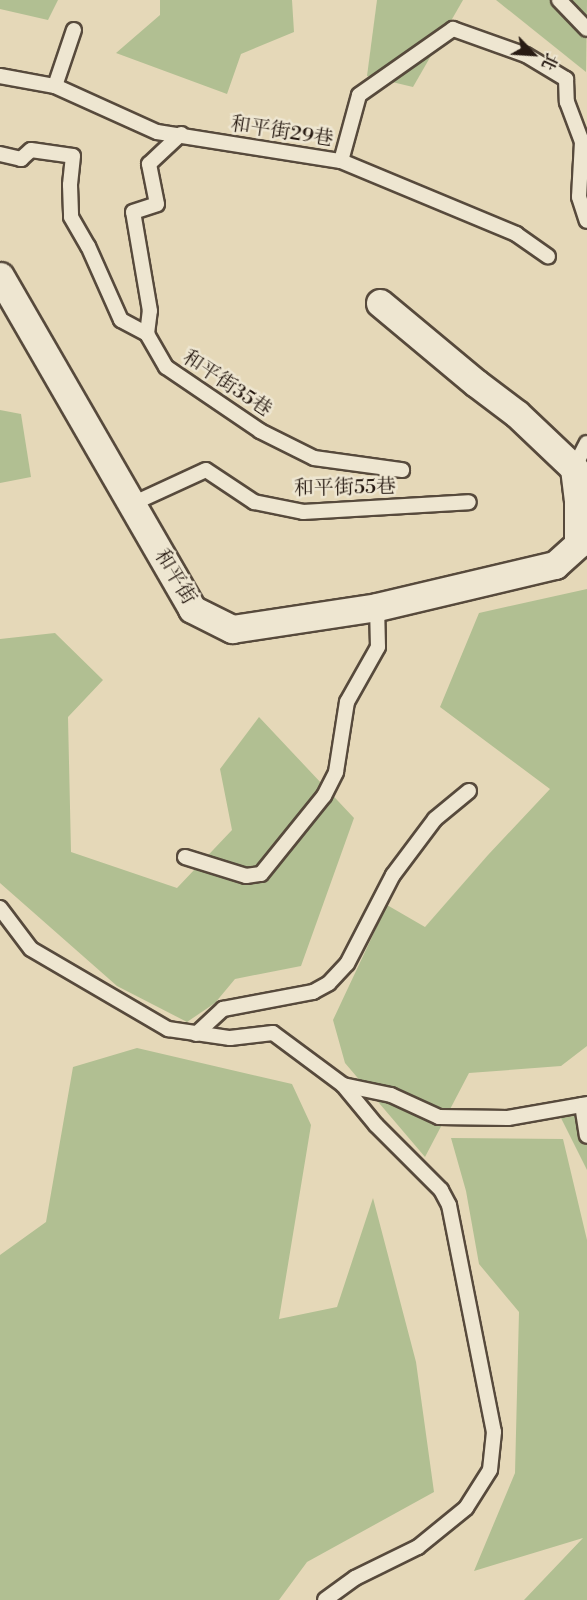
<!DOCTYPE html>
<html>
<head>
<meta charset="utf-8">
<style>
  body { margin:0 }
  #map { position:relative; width:587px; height:1600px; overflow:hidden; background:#e5d8b8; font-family:"Libre Bodoni","Noto Serif TC",serif }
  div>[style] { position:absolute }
  .green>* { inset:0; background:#b1bf92 }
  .roads { filter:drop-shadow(2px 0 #574a3c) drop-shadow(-2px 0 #574a3c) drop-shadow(0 2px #574a3c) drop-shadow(0 -2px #574a3c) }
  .lane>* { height:14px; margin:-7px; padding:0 7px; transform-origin:7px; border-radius:7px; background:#eee6d1 }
  .street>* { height:27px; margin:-13.5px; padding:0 13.5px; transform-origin:13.5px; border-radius:13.5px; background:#eee6d1 }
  span { translate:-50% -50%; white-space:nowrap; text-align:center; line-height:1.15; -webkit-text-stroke:5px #eee6d1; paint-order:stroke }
  .street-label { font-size:20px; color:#281b13 }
  .north { position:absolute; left:503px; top:24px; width:60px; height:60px; -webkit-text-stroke:4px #eee6d1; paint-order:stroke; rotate:115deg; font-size:16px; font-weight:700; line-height:24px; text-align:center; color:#281b13 }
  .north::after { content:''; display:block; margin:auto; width:21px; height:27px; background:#281b13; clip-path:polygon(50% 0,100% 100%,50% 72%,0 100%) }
</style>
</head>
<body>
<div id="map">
  <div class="green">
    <i style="clip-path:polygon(0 0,58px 0,48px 20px,0 9px)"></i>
    <i style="clip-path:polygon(160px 0,292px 0,294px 32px,241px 54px,227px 94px,116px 53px,160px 15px)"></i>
    <i style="clip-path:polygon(377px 0,463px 0,413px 87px,367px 76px)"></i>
    <i style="clip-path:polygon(496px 0,587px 0,586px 72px)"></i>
    <i style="clip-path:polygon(0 410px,21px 414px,31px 477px,0 483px)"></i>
    <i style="clip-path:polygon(587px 589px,587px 1046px,561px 1066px,469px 1073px,425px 1157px,345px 1063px,333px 1020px,387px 905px,425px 927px,488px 855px,550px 789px,440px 707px,479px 613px)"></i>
    <i style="clip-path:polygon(55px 633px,103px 680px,68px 717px,71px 852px,177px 888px,232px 830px,220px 769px,259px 717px,354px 818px,301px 966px,235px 979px,215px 1003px,187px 1022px,117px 986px,0 883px,0 639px)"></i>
    <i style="clip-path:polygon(137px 1048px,292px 1084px,311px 1125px,279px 1319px,337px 1307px,373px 1198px,416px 1362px,434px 1492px,307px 1562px,279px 1600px,0 1600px,0 1255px,46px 1222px,73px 1067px)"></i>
    <i style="clip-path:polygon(587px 1114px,587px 1170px,561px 1118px)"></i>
    <i style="clip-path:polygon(451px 1138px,563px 1139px,587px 1240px,587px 1600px,524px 1600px,583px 1538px,474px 1571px,515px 1473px,519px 1312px,479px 1264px,466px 1191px)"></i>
  </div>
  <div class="roads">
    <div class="lane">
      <i style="left:559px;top:0;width:40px;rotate:46deg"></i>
      <i style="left:0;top:76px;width:56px;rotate:10.3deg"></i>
      <i style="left:55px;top:86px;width:112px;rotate:24.3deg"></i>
      <i style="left:157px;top:132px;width:186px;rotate:9deg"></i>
      <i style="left:341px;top:161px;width:190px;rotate:22.6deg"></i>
      <i style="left:516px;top:234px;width:39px;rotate:35deg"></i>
      <i style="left:55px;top:86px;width:59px;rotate:-71.3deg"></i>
      <i style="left:0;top:154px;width:22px;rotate:13deg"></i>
      <i style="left:21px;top:159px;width:13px;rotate:-42deg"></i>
      <i style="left:31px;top:150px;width:42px;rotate:8.1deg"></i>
      <i style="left:73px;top:156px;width:29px;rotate:96deg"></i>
      <i style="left:70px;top:185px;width:32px;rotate:88deg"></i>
      <i style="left:71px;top:217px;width:34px;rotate:60deg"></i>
      <i style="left:88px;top:246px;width:81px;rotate:66deg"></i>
      <i style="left:121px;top:320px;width:30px;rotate:28deg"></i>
      <i style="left:147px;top:334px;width:38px;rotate:60deg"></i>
      <i style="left:166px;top:367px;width:114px;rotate:34.2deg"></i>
      <i style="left:260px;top:431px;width:60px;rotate:26.6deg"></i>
      <i style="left:314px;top:458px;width:89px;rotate:7.8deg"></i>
      <i style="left:341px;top:161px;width:68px;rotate:-74.7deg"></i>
      <i style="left:359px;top:95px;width:115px;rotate:-35.1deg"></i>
      <i style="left:453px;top:29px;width:77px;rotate:19.6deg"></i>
      <i style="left:526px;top:55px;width:47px;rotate:31deg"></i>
      <i style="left:566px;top:79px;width:23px;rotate:88deg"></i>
      <i style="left:567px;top:102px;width:43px;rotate:69.4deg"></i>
      <i style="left:582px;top:142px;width:55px;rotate:93.1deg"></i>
      <i style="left:579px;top:197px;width:25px;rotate:72deg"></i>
      <i style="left:147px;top:334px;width:23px;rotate:-83deg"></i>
      <i style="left:150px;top:311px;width:100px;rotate:-99.7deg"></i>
      <i style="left:133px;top:212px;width:25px;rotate:-18deg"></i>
      <i style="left:157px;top:204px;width:41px;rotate:-101.3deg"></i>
      <i style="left:149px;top:164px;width:44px;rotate:-43.2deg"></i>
      <i style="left:574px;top:468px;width:28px;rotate:-63deg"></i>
      <i style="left:132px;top:504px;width:81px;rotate:-24.7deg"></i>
      <i style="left:206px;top:470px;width:58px;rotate:33.7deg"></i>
      <i style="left:254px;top:502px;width:50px;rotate:11.5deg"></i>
      <i style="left:303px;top:512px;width:166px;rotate:-3.4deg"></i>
      <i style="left:185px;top:857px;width:64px;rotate:17.3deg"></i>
      <i style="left:246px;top:876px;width:15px;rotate:-8deg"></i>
      <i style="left:261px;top:874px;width:100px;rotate:-51.1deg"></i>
      <i style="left:324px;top:796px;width:27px;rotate:-63deg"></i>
      <i style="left:336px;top:772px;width:71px;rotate:-81.1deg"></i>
      <i style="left:347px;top:702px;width:63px;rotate:-60.6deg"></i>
      <i style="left:378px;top:647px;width:40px;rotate:-91.4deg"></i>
      <i style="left:0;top:908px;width:51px;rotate:52.9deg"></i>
      <i style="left:31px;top:949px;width:159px;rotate:30.3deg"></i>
      <i style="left:168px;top:1029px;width:63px;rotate:8.3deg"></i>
      <i style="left:230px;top:1038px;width:43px;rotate:-6.6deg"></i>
      <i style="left:273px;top:1033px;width:87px;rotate:36.6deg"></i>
      <i style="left:343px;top:1085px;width:52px;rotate:50.5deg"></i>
      <i style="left:376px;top:1125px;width:92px;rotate:45deg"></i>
      <i style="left:441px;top:1190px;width:17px;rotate:62deg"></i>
      <i style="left:449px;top:1205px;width:231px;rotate:78.8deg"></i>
      <i style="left:494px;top:1432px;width:38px;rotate:96deg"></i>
      <i style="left:490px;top:1470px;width:45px;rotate:122.3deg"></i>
      <i style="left:466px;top:1508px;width:62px;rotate:140.9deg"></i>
      <i style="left:418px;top:1547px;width:70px;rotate:153.8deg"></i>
      <i style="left:355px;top:1578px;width:37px;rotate:144deg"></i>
      <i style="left:196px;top:1034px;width:37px;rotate:-43deg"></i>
      <i style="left:223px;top:1009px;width:92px;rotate:-10.7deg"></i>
      <i style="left:313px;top:992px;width:18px;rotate:-29deg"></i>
      <i style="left:329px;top:983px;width:26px;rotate:-47deg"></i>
      <i style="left:347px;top:964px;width:100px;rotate:-62.7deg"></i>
      <i style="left:393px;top:875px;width:70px;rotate:-53.1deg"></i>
      <i style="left:435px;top:819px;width:44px;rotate:-39.5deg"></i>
      <i style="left:343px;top:1085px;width:49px;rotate:11.8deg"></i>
      <i style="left:391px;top:1095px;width:53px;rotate:24.6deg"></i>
      <i style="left:439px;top:1117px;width:69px;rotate:0.8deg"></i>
      <i style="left:508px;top:1118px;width:80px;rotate:-10deg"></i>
      <i style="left:582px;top:1105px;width:31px;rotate:81deg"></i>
    </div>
    <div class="street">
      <i style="left:0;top:276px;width:384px;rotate:60deg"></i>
      <i style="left:192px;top:609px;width:45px;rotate:26.6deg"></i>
      <i style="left:232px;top:629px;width:147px;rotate:-8.6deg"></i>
      <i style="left:377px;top:607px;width:183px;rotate:-13.3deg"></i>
      <i style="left:555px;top:565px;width:31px;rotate:-42deg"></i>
      <i style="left:578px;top:544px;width:15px;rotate:-53deg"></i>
      <i style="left:380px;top:303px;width:125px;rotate:39.8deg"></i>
      <i style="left:476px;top:383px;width:51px;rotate:37.1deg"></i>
      <i style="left:517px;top:414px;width:79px;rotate:43.5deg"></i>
      <i style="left:574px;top:468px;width:31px;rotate:83deg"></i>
      <i style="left:578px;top:499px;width:45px;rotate:90deg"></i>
    </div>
  </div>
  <div class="street-label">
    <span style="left:282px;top:132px;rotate:9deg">和平街29巷</span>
    <span style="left:227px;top:384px;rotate:34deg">和平街35巷</span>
    <span style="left:345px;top:488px;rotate:-1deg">和平街55巷</span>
    <span style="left:175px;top:577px;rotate:59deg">和平街</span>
  </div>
  <div class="north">北</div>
</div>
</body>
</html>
